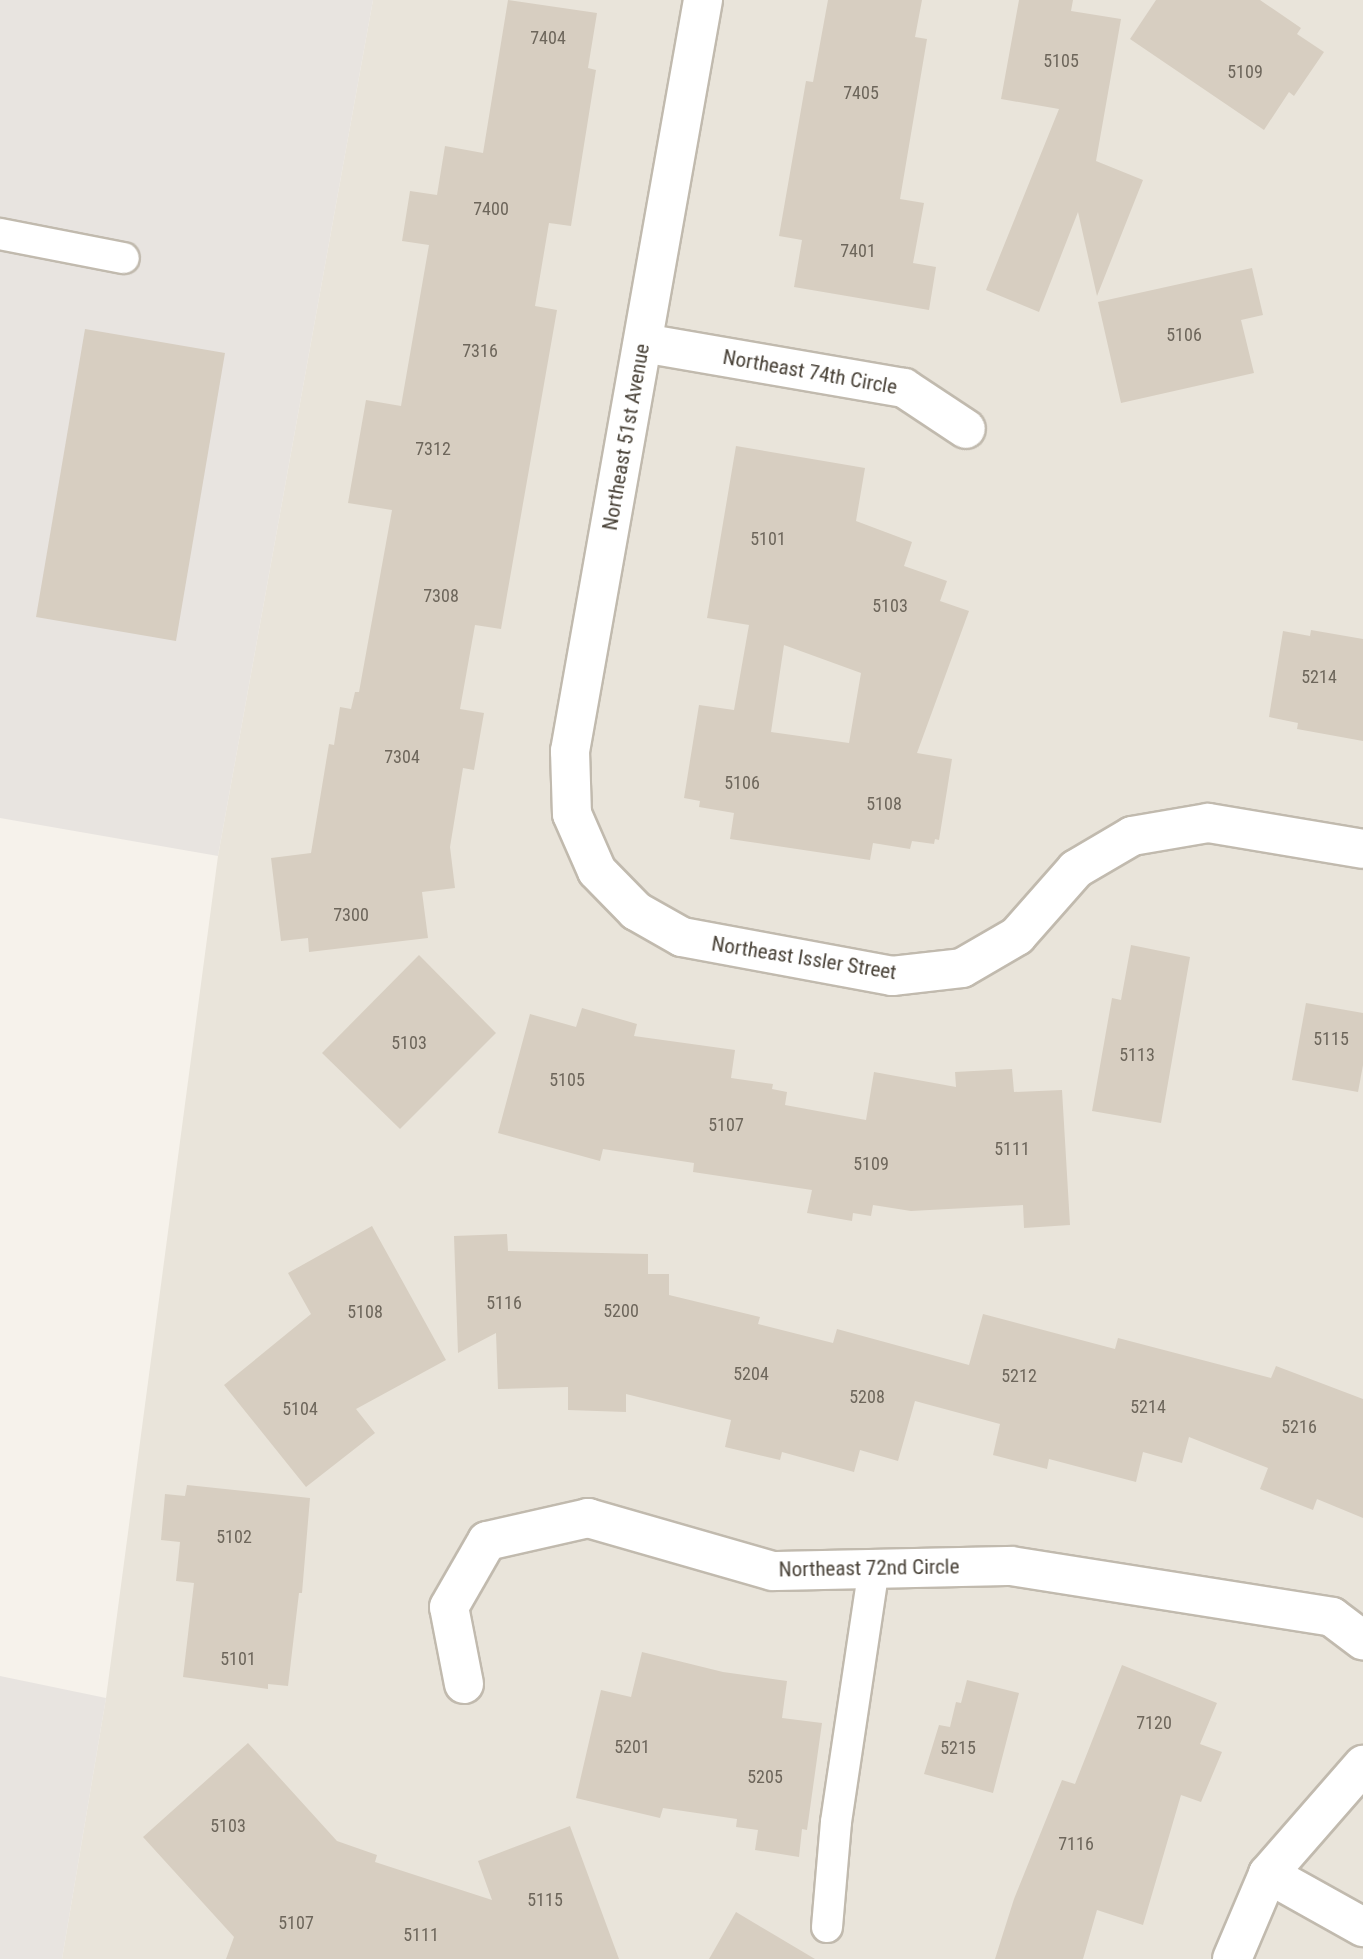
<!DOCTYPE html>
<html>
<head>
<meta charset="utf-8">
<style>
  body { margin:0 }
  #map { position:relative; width:1363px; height:1959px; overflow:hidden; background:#f6f2eb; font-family:"Roboto Condensed",sans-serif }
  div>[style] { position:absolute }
  .residential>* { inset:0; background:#e9e4da }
  .industrial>* { inset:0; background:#e8e4e0 }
  .building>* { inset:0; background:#d7cec1 }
  .roads { filter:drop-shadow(2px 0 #c1baae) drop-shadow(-2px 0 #c1baae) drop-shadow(0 2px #c1baae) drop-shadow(0 -2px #c1baae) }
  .lane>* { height:30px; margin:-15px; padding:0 15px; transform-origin:15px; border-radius:15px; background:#fff }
  .street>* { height:38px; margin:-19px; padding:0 19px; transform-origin:19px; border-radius:19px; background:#fff }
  span { translate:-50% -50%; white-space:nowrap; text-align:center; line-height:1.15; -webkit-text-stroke:6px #fff; paint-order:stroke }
  .number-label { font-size:18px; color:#6d665b }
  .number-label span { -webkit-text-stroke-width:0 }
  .street-label { font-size:21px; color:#4a4339 }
</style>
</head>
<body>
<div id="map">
  <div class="residential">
    <i style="clip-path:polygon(373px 0,1363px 0,1363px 1959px,62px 1959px,106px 1698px,218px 856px)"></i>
  </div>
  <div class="industrial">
    <i style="clip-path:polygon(0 0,373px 0,218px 856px,0 818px)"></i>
    <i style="clip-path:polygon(0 1676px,106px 1698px,62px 1959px,0 1959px)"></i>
  </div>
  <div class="building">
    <i style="clip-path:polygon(508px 0,597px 13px,588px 68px,596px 70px,571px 226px,549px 223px,535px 306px,557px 310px,501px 629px,475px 625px,460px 709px,484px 713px,474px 770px,463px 768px,450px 847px,455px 888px,422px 892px,428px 938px,309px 952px,308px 938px,281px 941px,271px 858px,311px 853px,329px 744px,334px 745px,340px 707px,351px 709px,355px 692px,359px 692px,392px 510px,348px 503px,366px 400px,401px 406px,429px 245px,402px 241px,410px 191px,437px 195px,445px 146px,483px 153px)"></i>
    <i style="clip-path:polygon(828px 0,922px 0,915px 37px,927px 39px,900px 199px,924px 203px,913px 263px,936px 267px,929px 310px,794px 287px,802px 240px,779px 236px,806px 81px,813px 82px)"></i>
    <i style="clip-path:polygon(1019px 0,1073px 0,1071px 11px,1121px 19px,1096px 161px,1143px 180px,1097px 296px,1078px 212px,1039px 312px,986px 290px,1059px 109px,1001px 99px)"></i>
    <i style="clip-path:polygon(1156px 0,1260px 0,1301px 28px,1297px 34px,1324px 52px,1294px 96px,1289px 92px,1264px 130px,1130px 39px)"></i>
    <i style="clip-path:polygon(1252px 268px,1263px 315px,1241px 320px,1254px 373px,1121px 403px,1098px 302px)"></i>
    <i style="clip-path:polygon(85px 329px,225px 353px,176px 641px,36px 617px)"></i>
    <i style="clip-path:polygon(evenodd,736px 446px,865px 468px,856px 521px,912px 542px,904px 566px,947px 581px,940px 601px,969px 611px,917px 753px,952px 759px,939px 840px,935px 839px,934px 844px,912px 841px,910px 849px,873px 843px,870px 860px,730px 839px,734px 813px,699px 807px,700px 801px,684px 798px,699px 705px,734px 710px,749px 625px,707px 618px,736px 446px,784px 645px,861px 673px,849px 743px,771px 732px,784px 645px)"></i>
    <i style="clip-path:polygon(1311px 630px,1363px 639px,1363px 741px,1297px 729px,1298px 723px,1269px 717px,1283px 631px,1310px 636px)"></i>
    <i style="clip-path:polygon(1131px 945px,1190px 957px,1161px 1123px,1092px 1111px,1112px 998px,1121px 1000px)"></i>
    <i style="clip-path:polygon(419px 955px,496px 1033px,400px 1129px,322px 1053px)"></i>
    <i style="clip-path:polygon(1306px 1003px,1363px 1013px,1363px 1065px,1358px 1092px,1292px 1080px)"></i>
    <i style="clip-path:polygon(582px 1008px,637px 1024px,634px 1036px,735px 1050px,731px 1078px,773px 1084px,772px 1089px,787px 1092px,785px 1105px,866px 1120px,874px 1072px,956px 1087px,955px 1072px,1012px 1069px,1014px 1092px,1062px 1090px,1070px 1225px,1024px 1228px,1023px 1205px,911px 1211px,873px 1205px,871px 1216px,853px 1213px,852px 1221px,807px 1213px,812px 1190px,693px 1172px,694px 1163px,603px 1149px,600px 1161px,498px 1133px,530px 1014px,576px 1027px)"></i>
    <i style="clip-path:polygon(372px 1226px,446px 1360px,356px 1409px,375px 1433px,306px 1487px,224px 1385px,311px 1314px,288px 1273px)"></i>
    <i style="clip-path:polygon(507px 1234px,508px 1251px,648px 1254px,648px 1274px,669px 1274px,669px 1295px,760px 1317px,758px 1324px,833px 1343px,837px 1329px,969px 1365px,983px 1314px,1115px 1349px,1118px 1338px,1271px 1378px,1276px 1366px,1363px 1399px,1363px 1518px,1317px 1499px,1313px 1510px,1260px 1489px,1268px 1468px,1189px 1437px,1182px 1463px,1143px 1452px,1136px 1482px,1049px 1459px,1047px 1469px,993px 1455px,1000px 1424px,915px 1401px,898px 1461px,860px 1450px,854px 1472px,782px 1452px,780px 1460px,725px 1447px,731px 1420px,626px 1394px,626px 1412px,568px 1410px,568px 1387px,498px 1389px,496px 1333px,458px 1353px,454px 1236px)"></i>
    <i style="clip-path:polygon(187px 1485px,310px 1498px,302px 1593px,299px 1593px,288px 1686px,268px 1684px,268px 1689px,183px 1677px,194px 1583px,176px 1581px,180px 1542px,161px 1540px,165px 1494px,185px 1496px)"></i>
    <i style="clip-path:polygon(642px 1652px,723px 1672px,787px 1681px,782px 1718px,822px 1723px,807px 1830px,802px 1829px,799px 1857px,755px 1850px,758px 1830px,736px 1827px,737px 1819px,663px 1808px,660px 1818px,576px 1798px,601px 1690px,631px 1697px)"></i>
    <i style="clip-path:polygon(1122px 1665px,1217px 1703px,1200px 1744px,1222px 1752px,1201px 1802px,1181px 1795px,1143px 1925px,1097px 1910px,1083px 1959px,995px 1959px,1014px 1899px,1062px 1780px,1075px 1784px)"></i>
    <i style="clip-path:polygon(967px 1680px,1019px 1693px,993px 1793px,924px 1774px,939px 1725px,950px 1727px,956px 1702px,961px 1703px)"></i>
    <i style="clip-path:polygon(248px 1743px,337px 1841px,377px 1855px,375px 1862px,492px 1900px,478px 1861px,570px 1826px,619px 1959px,226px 1959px,234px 1937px,143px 1837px)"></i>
    <i style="clip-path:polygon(736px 1912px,815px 1959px,709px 1959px)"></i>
  </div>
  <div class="roads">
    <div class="lane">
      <i style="left:0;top:234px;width:126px;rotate:11deg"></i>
      <i style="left:827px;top:1927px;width:105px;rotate:-85.1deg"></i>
      <i style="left:836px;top:1822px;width:256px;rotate:-81.5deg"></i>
    </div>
    <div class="street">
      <i style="left:703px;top:0;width:763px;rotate:100.04deg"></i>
      <i style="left:570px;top:751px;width:63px;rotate:88.2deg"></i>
      <i style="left:572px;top:814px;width:62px;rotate:66.3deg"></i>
      <i style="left:597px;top:871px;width:56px;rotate:45.7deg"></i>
      <i style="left:636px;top:911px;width:53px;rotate:29.5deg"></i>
      <i style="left:682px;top:937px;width:214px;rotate:10.5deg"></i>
      <i style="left:892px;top:976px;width:70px;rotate:-6.5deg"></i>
      <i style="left:962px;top:968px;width:64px;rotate:-30.2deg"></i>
      <i style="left:1017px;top:936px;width:89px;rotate:-48.6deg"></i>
      <i style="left:1076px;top:869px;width:65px;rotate:-30.5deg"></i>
      <i style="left:1132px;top:836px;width:77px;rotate:-9.7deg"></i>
      <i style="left:1208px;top:823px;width:157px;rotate:9.5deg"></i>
      <i style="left:643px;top:343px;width:265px;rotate:9.8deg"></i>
      <i style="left:904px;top:388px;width:74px;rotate:33.5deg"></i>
      <i style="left:464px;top:1684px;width:78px;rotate:-101deg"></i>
      <i style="left:449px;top:1607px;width:76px;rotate:-60.1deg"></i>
      <i style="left:487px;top:1541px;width:104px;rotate:-12.8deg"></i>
      <i style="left:588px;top:1518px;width:192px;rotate:16deg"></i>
      <i style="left:773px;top:1571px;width:238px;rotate:-1.2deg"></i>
      <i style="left:1011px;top:1566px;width:325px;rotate:9deg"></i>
      <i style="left:1332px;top:1617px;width:39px;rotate:37deg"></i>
      <i style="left:1268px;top:1874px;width:109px;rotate:29.2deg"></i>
      <i style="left:1232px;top:1959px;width:92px;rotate:-67deg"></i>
      <i style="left:1268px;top:1874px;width:145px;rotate:-48.9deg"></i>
    </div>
  </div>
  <div class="number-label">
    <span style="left:548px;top:38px">7404</span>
    <span style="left:1061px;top:61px">5105</span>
    <span style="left:1245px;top:72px">5109</span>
    <span style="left:861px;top:93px">7405</span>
    <span style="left:491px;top:209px">7400</span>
    <span style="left:858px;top:251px">7401</span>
    <span style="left:1184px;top:335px">5106</span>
    <span style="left:480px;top:351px">7316</span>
    <span style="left:433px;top:449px">7312</span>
    <span style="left:768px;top:539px">5101</span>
    <span style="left:441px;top:596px">7308</span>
    <span style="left:890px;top:606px">5103</span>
    <span style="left:1319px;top:677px">5214</span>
    <span style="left:402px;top:757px">7304</span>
    <span style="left:742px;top:783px">5106</span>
    <span style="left:884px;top:804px">5108</span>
    <span style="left:351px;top:915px">7300</span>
    <span style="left:1331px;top:1039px">5115</span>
    <span style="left:409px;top:1043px">5103</span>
    <span style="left:1137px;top:1055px">5113</span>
    <span style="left:567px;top:1080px">5105</span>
    <span style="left:726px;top:1125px">5107</span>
    <span style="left:1012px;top:1149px">5111</span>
    <span style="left:871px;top:1164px">5109</span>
    <span style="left:504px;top:1303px">5116</span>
    <span style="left:621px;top:1311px">5200</span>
    <span style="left:365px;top:1312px">5108</span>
    <span style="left:751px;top:1374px">5204</span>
    <span style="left:1019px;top:1376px">5212</span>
    <span style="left:867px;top:1397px">5208</span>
    <span style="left:1148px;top:1407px">5214</span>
    <span style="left:300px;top:1409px">5104</span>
    <span style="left:1299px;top:1427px">5216</span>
    <span style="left:234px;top:1537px">5102</span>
    <span style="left:238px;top:1659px">5101</span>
    <span style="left:1154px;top:1723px">7120</span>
    <span style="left:632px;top:1747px">5201</span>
    <span style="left:958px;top:1748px">5215</span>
    <span style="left:765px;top:1777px">5205</span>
    <span style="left:228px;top:1826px">5103</span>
    <span style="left:1076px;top:1844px">7116</span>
    <span style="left:545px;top:1900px">5115</span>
    <span style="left:296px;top:1923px">5107</span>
    <span style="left:421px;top:1935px">5111</span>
  </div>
  <div class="street-label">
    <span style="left:810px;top:372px;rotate:10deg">Northeast 74th Circle</span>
    <span style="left:626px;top:437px;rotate:-80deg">Northeast 51st Avenue</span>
    <span style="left:804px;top:958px;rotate:9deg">Northeast Issler Street</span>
    <span style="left:869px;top:1568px;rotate:-1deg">Northeast 72nd Circle</span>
  </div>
</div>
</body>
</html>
